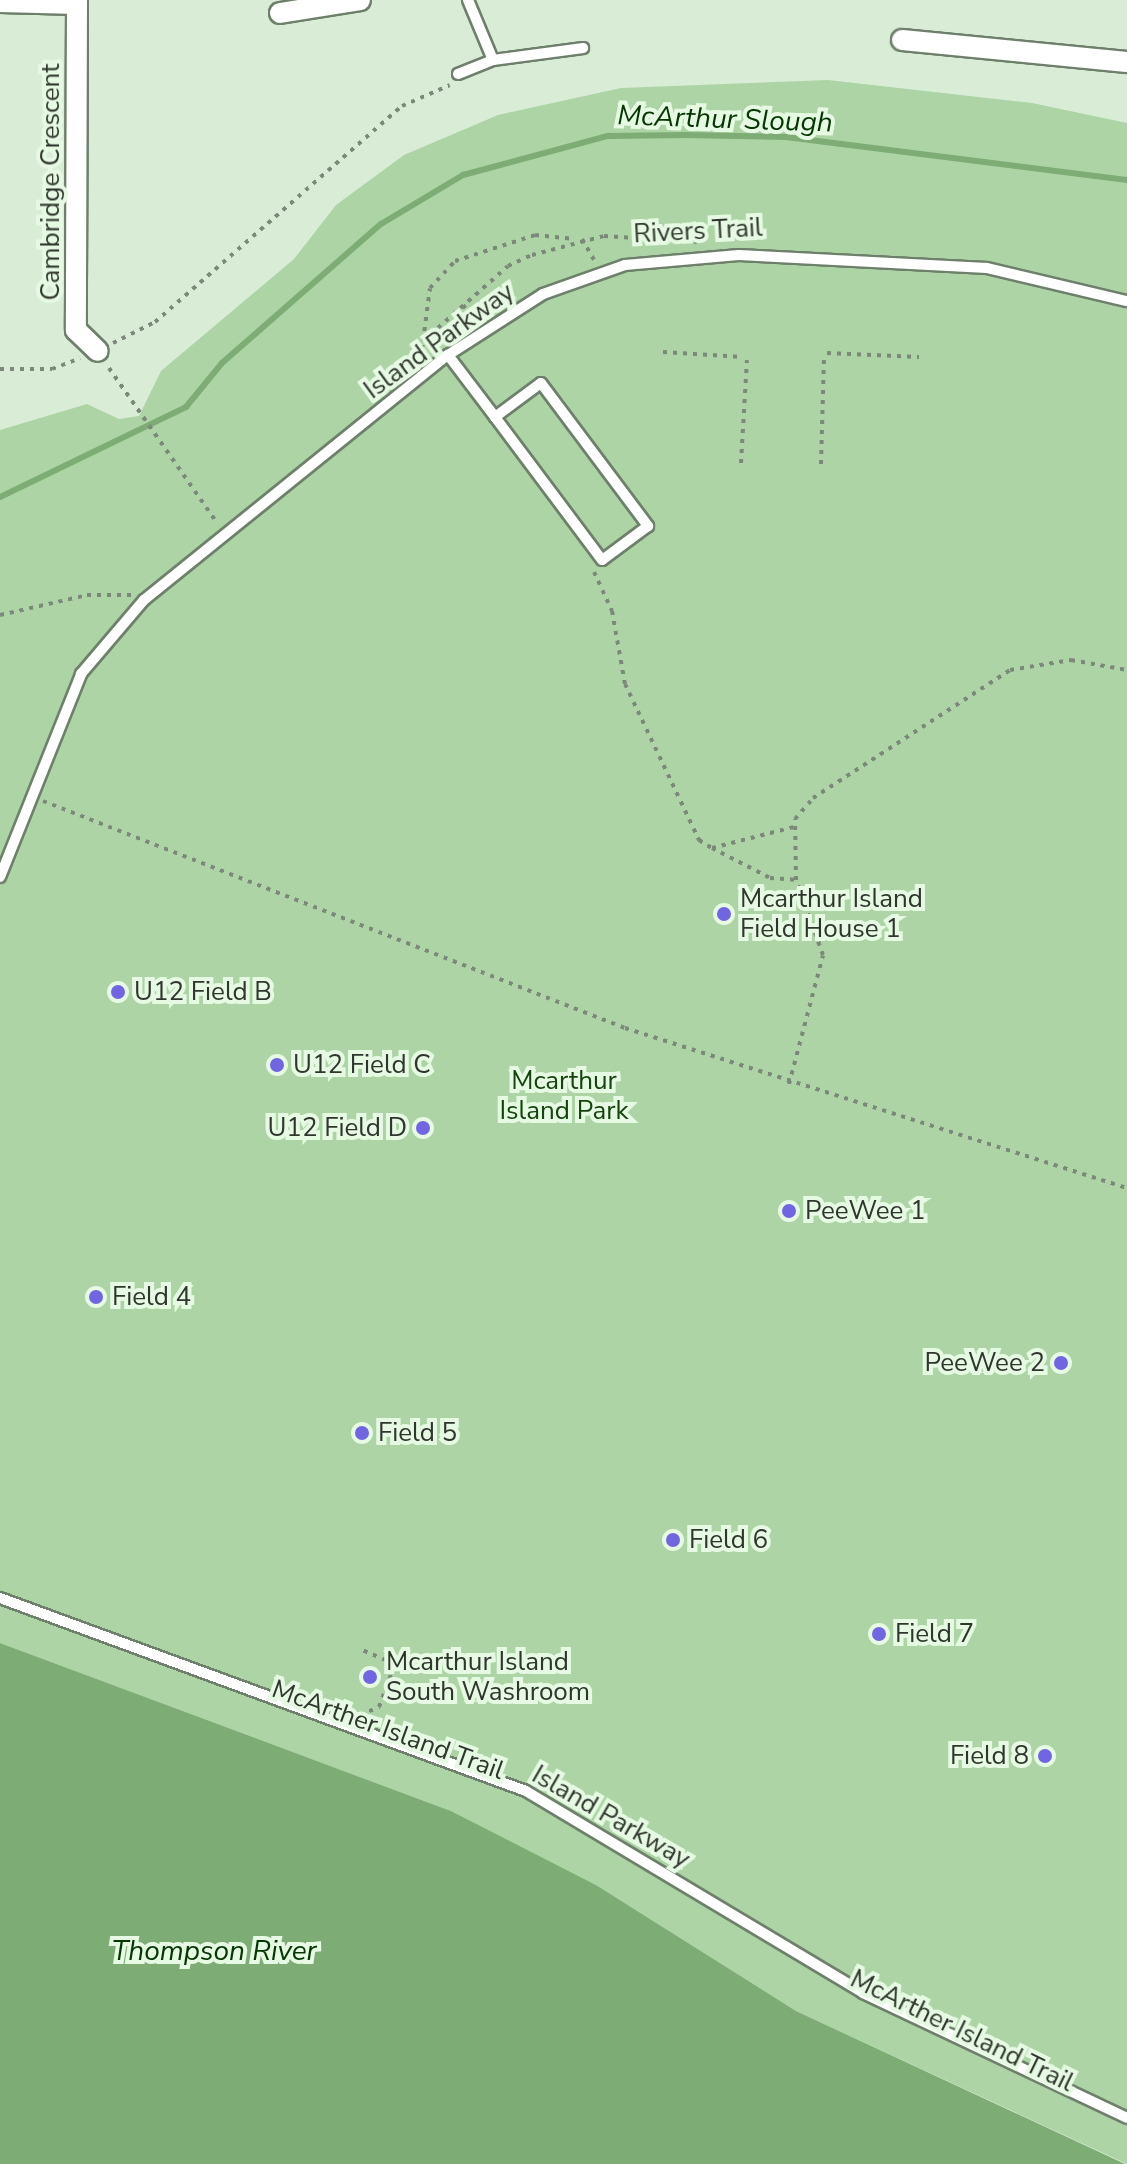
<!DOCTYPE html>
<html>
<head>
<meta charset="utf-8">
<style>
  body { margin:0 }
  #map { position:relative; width:1127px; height:2164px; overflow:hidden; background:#d9edd6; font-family:"Nunito Sans",sans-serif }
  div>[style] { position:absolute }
  .green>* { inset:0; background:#acd4a5 }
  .water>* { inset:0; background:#7dad75 }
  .stream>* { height:6px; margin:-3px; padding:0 3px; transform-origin:3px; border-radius:3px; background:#7dad75 }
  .path>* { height:4px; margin-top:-2px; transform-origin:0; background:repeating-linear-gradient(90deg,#7c8879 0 4px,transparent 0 10px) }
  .roads { filter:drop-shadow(2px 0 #6e806b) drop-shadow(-2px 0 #6e806b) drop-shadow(0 2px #6e806b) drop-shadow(0 -2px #6e806b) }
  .lane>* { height:10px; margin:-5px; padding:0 5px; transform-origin:5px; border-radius:5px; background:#fff }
  .street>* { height:20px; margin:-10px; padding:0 10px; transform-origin:10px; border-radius:10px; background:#fff }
  .dots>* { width:22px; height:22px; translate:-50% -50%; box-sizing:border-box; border:4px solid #e6fae3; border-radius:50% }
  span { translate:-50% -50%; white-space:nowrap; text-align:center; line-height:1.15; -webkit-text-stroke:8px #e6fae3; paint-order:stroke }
  .street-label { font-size:26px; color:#2f362d }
  .poi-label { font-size:26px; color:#2f362d }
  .left { translate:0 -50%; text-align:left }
  .right { translate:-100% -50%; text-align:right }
  .park-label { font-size:26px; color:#14450c }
  .water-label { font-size:28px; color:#043800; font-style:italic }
</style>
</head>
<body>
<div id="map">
  <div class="green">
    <i style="clip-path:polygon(828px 80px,1032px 103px,1127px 123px,1127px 2164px,796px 2011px,596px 1885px,451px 1811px,0 1643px,0 430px,87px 404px,119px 419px,139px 416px,161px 371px,294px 259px,336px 205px,404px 155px,498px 115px,621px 88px)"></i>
  </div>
  <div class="water">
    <i style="clip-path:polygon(0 1643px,451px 1811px,596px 1885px,796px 2011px,1125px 2164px,0 2164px)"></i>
  </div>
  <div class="stream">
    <i style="left:0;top:497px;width:207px;rotate:-25.8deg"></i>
    <i style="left:186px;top:407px;width:57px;rotate:-50.7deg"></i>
    <i style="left:222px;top:363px;width:211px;rotate:-41.2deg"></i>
    <i style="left:381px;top:224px;width:96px;rotate:-30.9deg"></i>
    <i style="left:463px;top:175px;width:150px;rotate:-15.1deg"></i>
    <i style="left:608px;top:136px;width:78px;rotate:-0.7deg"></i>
    <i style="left:686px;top:135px;width:100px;rotate:1.1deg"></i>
    <i style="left:786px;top:137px;width:344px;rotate:7.2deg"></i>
  </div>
  <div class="path">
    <i style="left:582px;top:239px;width:24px;rotate:60deg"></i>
    <i style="left:463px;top:305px;width:21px;rotate:53deg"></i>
    <i style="left:423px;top:341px;width:53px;rotate:-82.5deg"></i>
    <i style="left:430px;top:288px;width:37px;rotate:-47deg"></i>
    <i style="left:455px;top:261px;width:84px;rotate:-18deg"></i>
    <i style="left:535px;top:235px;width:40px;rotate:5.7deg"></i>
    <i style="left:113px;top:343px;width:47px;rotate:-26.6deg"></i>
    <i style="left:155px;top:322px;width:328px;rotate:-41.2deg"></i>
    <i style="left:402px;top:106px;width:52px;rotate:-23.6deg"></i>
    <i style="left:663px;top:352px;width:80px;rotate:3.6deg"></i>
    <i style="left:827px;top:353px;width:92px;rotate:2.5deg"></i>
    <i style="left:421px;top:359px;width:18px;rotate:-84deg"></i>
    <i style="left:423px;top:341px;width:113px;rotate:-41.4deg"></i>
    <i style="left:508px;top:266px;width:26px;rotate:-25deg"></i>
    <i style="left:532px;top:255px;width:74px;rotate:-14.8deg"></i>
    <i style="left:604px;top:236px;width:93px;rotate:3.7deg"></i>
    <i style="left:109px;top:368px;width:189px;rotate:55.1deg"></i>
    <i style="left:0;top:369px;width:52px"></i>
    <i style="left:52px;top:369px;width:30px;rotate:-21deg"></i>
    <i style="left:741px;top:463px;width:103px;rotate:-86.7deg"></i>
    <i style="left:821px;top:464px;width:109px;rotate:-88.4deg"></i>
    <i style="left:594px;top:572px;width:43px;rotate:65.2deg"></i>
    <i style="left:612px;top:611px;width:74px;rotate:79.9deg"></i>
    <i style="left:625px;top:684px;width:173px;rotate:64.6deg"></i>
    <i style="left:699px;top:840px;width:15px;rotate:32deg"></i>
    <i style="left:712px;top:848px;width:85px;rotate:-14.4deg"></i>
    <i style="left:0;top:615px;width:89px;rotate:-12.9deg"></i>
    <i style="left:87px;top:595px;width:44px"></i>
    <i style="left:43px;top:801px;width:625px;rotate:21.31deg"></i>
    <i style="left:625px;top:1028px;width:527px;rotate:17.68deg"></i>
    <i style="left:712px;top:848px;width:65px;rotate:27.3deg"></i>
    <i style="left:770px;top:878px;width:26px;rotate:4deg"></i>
    <i style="left:789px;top:1084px;width:133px;rotate:-75.2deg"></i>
    <i style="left:823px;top:955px;width:80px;rotate:-109.8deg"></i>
    <i style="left:796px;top:880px;width:61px;rotate:-90.9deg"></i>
    <i style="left:795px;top:819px;width:28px;rotate:-49deg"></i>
    <i style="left:813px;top:798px;width:235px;rotate:-33deg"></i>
    <i style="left:1010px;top:670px;width:62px;rotate:-9.3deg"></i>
    <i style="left:1071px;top:660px;width:57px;rotate:10.1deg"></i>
    <i style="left:360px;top:1715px;width:21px;rotate:-23deg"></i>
    <i style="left:379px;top:1707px;width:46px;rotate:-69.6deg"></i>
    <i style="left:395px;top:1664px;width:36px;rotate:-157deg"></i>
  </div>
  <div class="roads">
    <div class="lane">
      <i style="left:493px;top:60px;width:91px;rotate:-7.6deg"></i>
      <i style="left:458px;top:74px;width:38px;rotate:-22deg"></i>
      <i style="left:493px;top:60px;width:65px;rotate:-112.6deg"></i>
      <i style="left:448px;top:355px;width:78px;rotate:52.8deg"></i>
      <i style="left:495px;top:417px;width:57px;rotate:-36.5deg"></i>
      <i style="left:541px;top:383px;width:179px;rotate:53.2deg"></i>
      <i style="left:648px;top:526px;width:57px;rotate:143.5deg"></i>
      <i style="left:602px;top:560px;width:179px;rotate:-126.8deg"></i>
      <i style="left:0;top:877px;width:219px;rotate:-68.2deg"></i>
      <i style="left:81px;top:674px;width:97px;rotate:-49.6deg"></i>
      <i style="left:144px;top:600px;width:390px;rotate:-38.9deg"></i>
      <i style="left:448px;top:355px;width:113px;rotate:-32.7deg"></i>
      <i style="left:543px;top:294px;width:87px;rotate:-19.5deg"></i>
      <i style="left:625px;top:265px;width:114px;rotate:-5deg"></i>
      <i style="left:739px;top:255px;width:248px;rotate:3deg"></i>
      <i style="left:987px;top:268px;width:144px;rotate:13.3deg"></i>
      <i style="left:0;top:1598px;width:560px;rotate:20.15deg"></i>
      <i style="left:526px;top:1791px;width:393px;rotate:30.9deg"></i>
      <i style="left:863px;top:1993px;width:292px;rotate:25.3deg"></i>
    </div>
    <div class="street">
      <i style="left:77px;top:0;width:330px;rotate:90.2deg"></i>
      <i style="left:76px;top:330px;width:30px;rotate:44deg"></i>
      <i style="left:0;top:2px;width:77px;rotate:1.5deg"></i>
      <i style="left:280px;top:13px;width:81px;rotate:-9.2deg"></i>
      <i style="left:902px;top:40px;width:226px;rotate:5.6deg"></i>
    </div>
  </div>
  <div class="dots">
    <i style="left:724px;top:914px;background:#7166e1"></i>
    <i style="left:118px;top:992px;background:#7166e1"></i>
    <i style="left:277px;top:1065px;background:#7166e1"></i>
    <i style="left:423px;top:1128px;background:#7166e1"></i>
    <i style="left:789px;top:1211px;background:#7166e1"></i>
    <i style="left:96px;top:1297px;background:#7166e1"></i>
    <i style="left:1061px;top:1363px;background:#7166e1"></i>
    <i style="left:362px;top:1433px;background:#7166e1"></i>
    <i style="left:673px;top:1540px;background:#7166e1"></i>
    <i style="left:879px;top:1634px;background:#7166e1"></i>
    <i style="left:370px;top:1677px;background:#7166e1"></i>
    <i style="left:1045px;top:1756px;background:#7166e1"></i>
  </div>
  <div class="street-label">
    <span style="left:51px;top:182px;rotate:-90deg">Cambridge Crescent</span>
    <span style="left:698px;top:231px;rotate:-3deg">Rivers Trail</span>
    <span style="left:439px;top:341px;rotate:-36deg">Island Parkway</span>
    <span style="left:388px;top:1730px;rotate:20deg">McArther Island Trail</span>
    <span style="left:611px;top:1817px;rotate:30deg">Island Parkway</span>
    <span style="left:962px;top:2031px;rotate:26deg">McArther Island Trail</span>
  </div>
  <div class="poi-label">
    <span class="left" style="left:740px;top:914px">Mcarthur Island<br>Field House 1</span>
    <span class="left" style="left:134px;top:992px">U12 Field B</span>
    <span class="left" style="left:293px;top:1065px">U12 Field C</span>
    <span class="right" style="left:407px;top:1128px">U12 Field D</span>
    <span class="left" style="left:805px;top:1211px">PeeWee 1</span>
    <span class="left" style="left:112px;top:1297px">Field 4</span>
    <span class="right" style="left:1045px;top:1363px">PeeWee 2</span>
    <span class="left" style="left:378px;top:1433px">Field 5</span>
    <span class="left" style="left:689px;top:1540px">Field 6</span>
    <span class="left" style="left:895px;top:1634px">Field 7</span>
    <span class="left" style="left:386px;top:1677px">Mcarthur Island<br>South Washroom</span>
    <span class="right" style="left:1029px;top:1756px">Field 8</span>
  </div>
  <div class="park-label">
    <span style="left:564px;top:1096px">Mcarthur<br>Island Park</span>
  </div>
  <div class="water-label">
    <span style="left:725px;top:119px;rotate:2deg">McArthur Slough</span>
    <span style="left:214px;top:1951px">Thompson River</span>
  </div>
</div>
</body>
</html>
